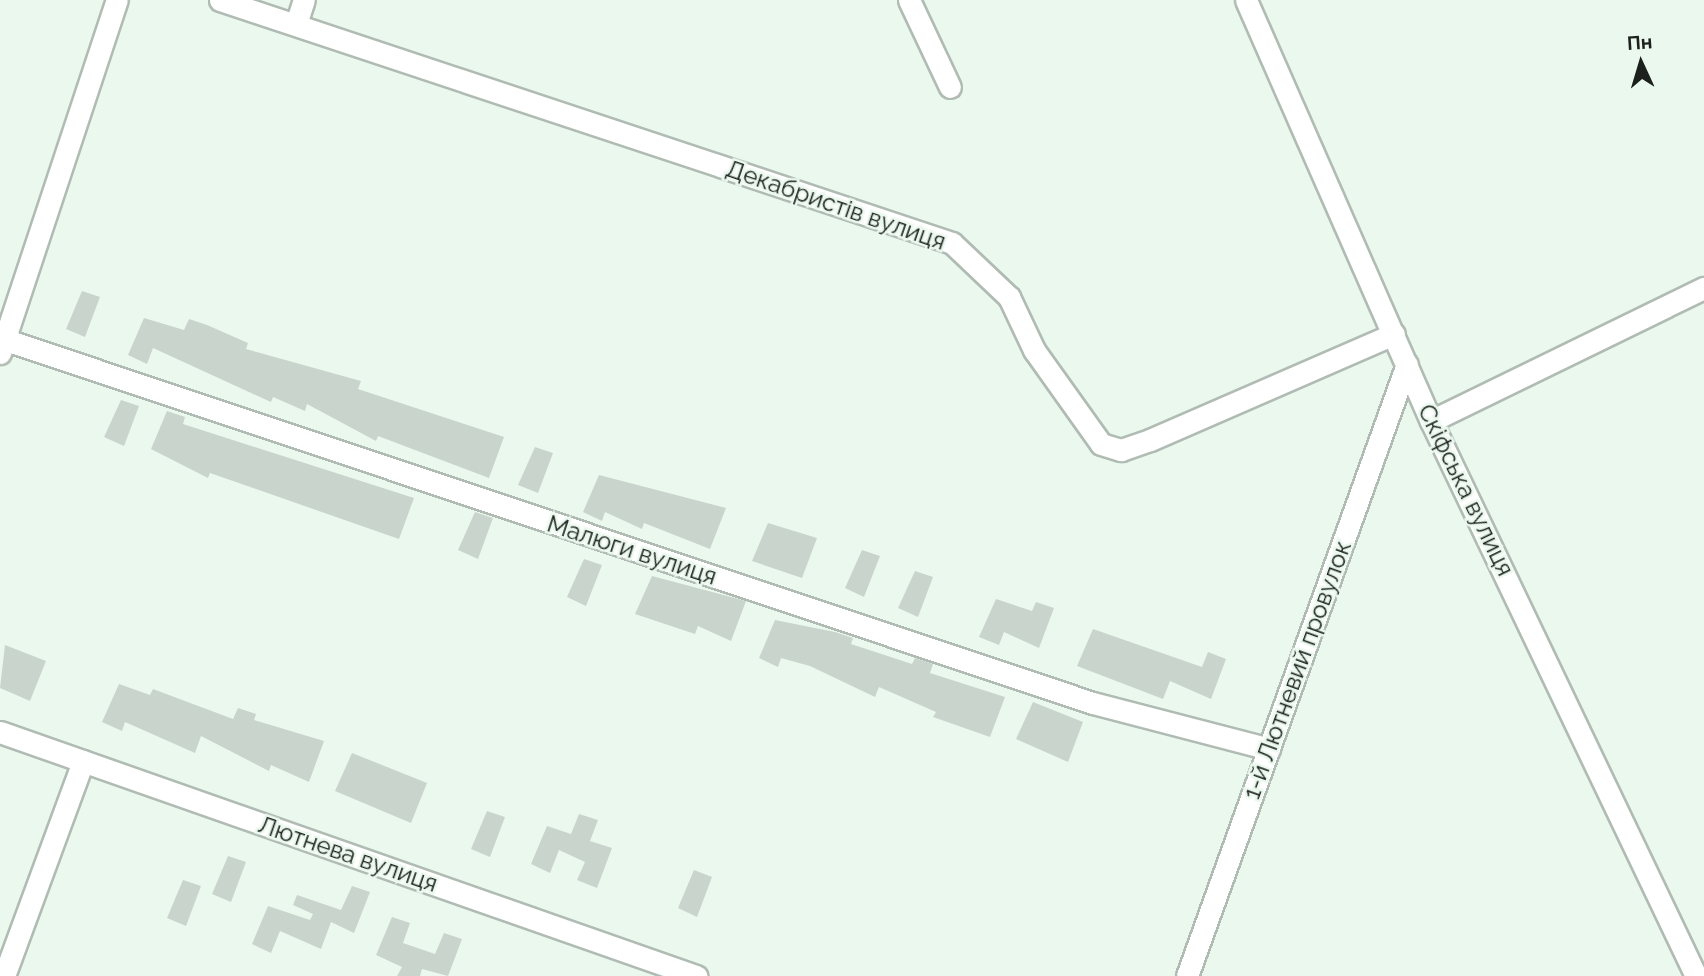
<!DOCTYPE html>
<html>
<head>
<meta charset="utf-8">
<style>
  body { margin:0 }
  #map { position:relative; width:1704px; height:976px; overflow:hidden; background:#ebf8ee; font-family:Raleway,sans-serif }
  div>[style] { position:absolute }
  .building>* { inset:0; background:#c9d5cc }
  .roads { filter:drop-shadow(2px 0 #b0bcb3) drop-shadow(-2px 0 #b0bcb3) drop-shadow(0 2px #b0bcb3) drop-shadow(0 -2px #b0bcb3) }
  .street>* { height:21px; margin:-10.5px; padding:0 10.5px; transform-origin:10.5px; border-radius:10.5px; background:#fff }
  span { translate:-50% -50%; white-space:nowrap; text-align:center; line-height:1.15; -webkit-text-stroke:5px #ebf8ee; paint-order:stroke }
  .street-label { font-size:24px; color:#1c211d }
  .north { position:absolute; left:1606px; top:28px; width:70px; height:70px; -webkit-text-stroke:5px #ebf8ee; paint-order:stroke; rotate:356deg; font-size:19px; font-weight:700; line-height:28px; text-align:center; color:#1c211d }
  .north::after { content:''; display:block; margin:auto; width:24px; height:32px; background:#1c211d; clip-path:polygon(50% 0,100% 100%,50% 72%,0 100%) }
</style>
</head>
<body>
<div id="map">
  <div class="building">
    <i style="clip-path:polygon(82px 291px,100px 297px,85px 337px,66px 329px)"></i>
    <i style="clip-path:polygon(144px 318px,184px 330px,189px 319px,207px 325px,248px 343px,246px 349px,361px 381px,358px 389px,504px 437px,489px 478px,378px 436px,376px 441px,307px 404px,305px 411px,273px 397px,271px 402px,153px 348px,147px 364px,128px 355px)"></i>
    <i style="clip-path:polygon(121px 400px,139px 406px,124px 446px,104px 437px)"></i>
    <i style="clip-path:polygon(167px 411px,185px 417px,183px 424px,414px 498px,399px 539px,210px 473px,208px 478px,151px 449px)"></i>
    <i style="clip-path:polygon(535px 447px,553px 453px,538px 493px,518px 485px)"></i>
    <i style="clip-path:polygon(599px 475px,726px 508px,710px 549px,644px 523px,642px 529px,605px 512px,602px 521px,583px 512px)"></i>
    <i style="clip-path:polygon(475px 512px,493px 518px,478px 559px,458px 550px)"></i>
    <i style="clip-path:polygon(768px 523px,817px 538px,802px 578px,752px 561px)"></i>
    <i style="clip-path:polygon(862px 550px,880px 556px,864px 597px,845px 588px)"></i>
    <i style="clip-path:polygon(584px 559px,602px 565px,586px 606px,567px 597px)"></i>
    <i style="clip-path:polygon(915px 571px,933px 577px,918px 617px,898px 608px)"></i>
    <i style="clip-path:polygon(652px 576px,746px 601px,731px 641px,698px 626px,695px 634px,635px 614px)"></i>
    <i style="clip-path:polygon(996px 599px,1032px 611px,1036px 602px,1054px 608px,1039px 648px,1004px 632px,999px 645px,979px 637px)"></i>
    <i style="clip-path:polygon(775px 620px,835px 632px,853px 638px,851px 644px,912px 664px,915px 658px,933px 664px,930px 673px,1005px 697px,990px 737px,933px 717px,936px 712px,879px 687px,875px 697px,810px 666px,781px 658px,778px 667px,759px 658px)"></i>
    <i style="clip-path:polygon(1093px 629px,1202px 667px,1208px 652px,1226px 659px,1211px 699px,1170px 681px,1163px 699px,1077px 666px)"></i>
    <i style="clip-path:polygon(5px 645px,46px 661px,30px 701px,0 688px)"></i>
    <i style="clip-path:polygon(119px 684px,150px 695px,153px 689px,233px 719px,238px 708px,256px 714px,254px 720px,324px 741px,309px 782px,271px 765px,269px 771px,201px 736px,195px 753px,125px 722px,122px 731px,102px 722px)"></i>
    <i style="clip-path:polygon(1033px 702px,1083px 722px,1068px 762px,1016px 739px)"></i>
    <i style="clip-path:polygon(352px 753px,427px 783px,411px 823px,335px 791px)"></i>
    <i style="clip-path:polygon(487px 811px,505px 817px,490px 857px,471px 849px)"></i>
    <i style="clip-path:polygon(579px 814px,598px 820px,590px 841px,612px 848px,597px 888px,577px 880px,585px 862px,559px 850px,550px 873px,531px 864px,547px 826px,571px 834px)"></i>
    <i style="clip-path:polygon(228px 856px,246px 862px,231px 902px,212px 894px)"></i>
    <i style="clip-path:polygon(694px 870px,712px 877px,697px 917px,678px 908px)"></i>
    <i style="clip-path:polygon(183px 880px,201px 886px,186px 926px,167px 918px)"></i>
    <i style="clip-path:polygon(352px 886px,370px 892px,354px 933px,331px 922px,321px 949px,280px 931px,271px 953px,252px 944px,268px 906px,310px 920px,313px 914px,293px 905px,297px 895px,341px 910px)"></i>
    <i style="clip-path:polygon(392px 917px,410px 923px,403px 943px,435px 954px,444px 933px,462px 939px,448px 976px,422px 969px,420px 976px,397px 976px,402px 967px,376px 955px)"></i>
  </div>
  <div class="roads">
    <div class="street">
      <i style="left:220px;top:0;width:771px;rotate:18.36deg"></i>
      <i style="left:952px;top:243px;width:79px;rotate:43.5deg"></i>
      <i style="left:1009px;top:297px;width:59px;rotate:64.7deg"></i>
      <i style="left:1034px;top:350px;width:115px;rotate:54.5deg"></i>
      <i style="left:1101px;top:444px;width:21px;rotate:17deg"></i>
      <i style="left:1121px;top:450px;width:31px;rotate:-19deg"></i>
      <i style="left:1150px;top:440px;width:266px;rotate:-23.5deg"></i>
      <i style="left:909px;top:0;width:96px;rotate:64.8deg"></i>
      <i style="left:1246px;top:0;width:460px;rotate:66.3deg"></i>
      <i style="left:1431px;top:421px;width:615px;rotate:64.48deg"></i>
      <i style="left:296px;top:24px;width:25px;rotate:-72deg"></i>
      <i style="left:0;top:338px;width:1152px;rotate:18.47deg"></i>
      <i style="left:1093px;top:703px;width:182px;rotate:14.6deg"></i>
      <i style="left:0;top:353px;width:372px;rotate:-71.7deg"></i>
      <i style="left:1431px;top:421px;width:304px;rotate:-26deg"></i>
      <i style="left:0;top:732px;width:738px;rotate:19.32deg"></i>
      <i style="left:4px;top:976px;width:229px;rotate:-69.8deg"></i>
      <i style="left:1187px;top:976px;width:650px;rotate:-70.23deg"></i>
    </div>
  </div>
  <div class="street-label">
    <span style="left:836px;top:205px;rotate:19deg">Декабристів вулиця</span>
    <span style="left:1466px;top:490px;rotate:64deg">Скіфська вулиця</span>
    <span style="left:632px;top:550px;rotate:18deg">Малюги вулиця</span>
    <span style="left:1297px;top:670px;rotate:-70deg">1-й Лютневий провулок</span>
    <span style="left:348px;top:854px;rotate:19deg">Лютнева вулиця</span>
  </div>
  <div class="north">Пн</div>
</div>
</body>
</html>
